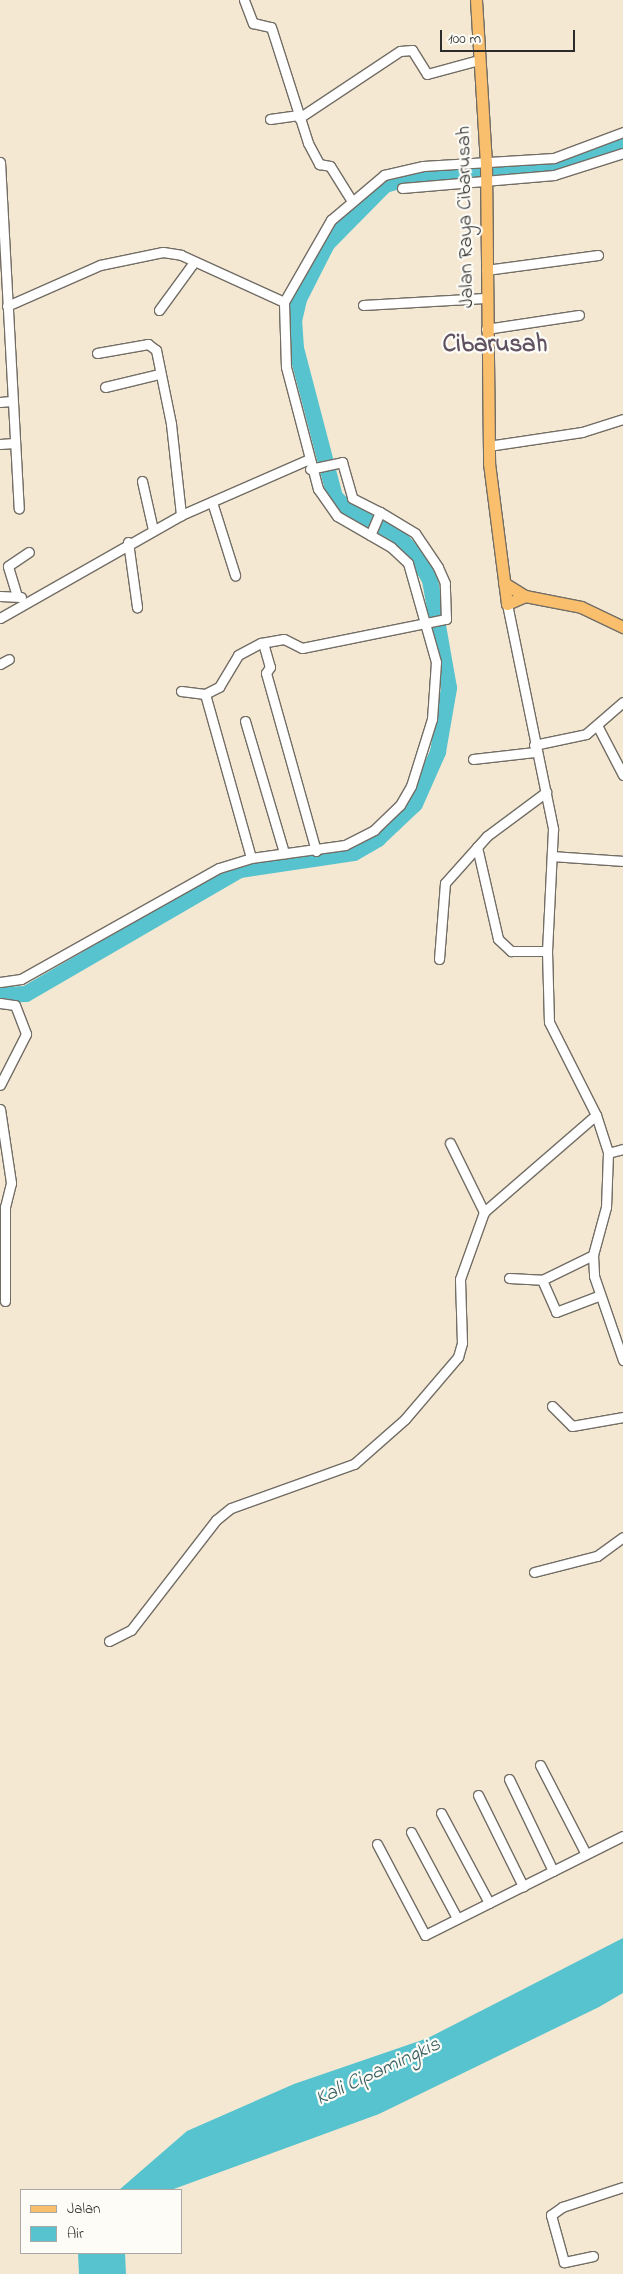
<!DOCTYPE html>
<html>
<head>
<meta charset="utf-8">
<style>
  body { margin:0 }
  #map { position:relative; width:623px; height:2274px; overflow:hidden; background:#f5e8d2; font-family:"Indie Flower",sans-serif }
  div>[style] { position:absolute }
  .water>* { inset:0; background:#56c3ce }
  .river>* { height:16px; margin:-8px; padding:0 8px; transform-origin:8px; border-radius:8px; background:#56c3ce }
  .roads { filter:drop-shadow(1px 0 #726d65) drop-shadow(-1px 0 #726d65) drop-shadow(0 1px #726d65) drop-shadow(0 -1px #726d65) }
  .minor>* { height:9px; margin:-4.5px; padding:0 4.5px; transform-origin:4.5px; border-radius:4.5px; background:#fff }
  .major>* { height:11px; margin:-5.5px; padding:0 5.5px; transform-origin:5.5px; border-radius:5.5px; background:#f9bf6d }
  span { translate:-50% -50%; white-space:nowrap; text-align:center; line-height:1.15; -webkit-text-stroke:4.5px #fdfcf7; paint-order:stroke }
  .street-label { font-size:20px; color:#2b2b2b }
  .water-label { font-size:21px; color:#3a6064; font-style:italic }
  .district-label { font-size:25px; color:#615262; font-weight:700 }
  .legend { position:absolute; left:20px; top:2189px; width:162px; height:65px; box-sizing:border-box; background:#fdfcf7; border:1px solid #a9a8a5; margin:0; padding:6px 9px; list-style:none; font-size:15px; color:#2b2b2b }
  .legend li { display:flex; align-items:center; gap:10px; height:25px }
  .legend b { width:25px; border:1px solid #a9a8a5 }
  .scale { position:absolute; left:440px; top:30px; width:135px; height:22px; box-sizing:border-box; border:2px solid #2b2b2b; border-top:0; padding-left:6px; font-size:15px; line-height:18px; white-space:nowrap; color:#2b2b2b; -webkit-text-stroke:4px #fdfcf7; paint-order:stroke }
</style>
</head>
<body>
<div id="map">
  <div class="water">
    <i style="clip-path:polygon(623px 1938px,623px 1993px,599px 2007px,379px 2114px,171px 2190px,119px 2190px,187px 2131px,294px 2084px,428px 2038px)"></i>
    <i style="clip-path:polygon(78px 2253px,125px 2253px,126px 2274px,79px 2274px)"></i>
  </div>
  <div class="river">
    <i style="left:0;top:995px;width:26px;rotate:-2deg"></i>
    <i style="left:26px;top:994px;width:247px;rotate:-30.1deg"></i>
    <i style="left:240px;top:870px;width:115px;rotate:-8.5deg"></i>
    <i style="left:354px;top:853px;width:28px;rotate:-30deg"></i>
    <i style="left:378px;top:839px;width:51px;rotate:-43.4deg"></i>
    <i style="left:415px;top:804px;width:57px;rotate:-66.1deg"></i>
    <i style="left:438px;top:752px;width:65px;rotate:-80.2deg"></i>
    <i style="left:449px;top:688px;width:110px;rotate:-100deg"></i>
    <i style="left:430px;top:580px;width:28px;rotate:-120deg"></i>
    <i style="left:416px;top:556px;width:30px;rotate:-132deg"></i>
    <i style="left:396px;top:534px;width:56px;rotate:-152.5deg"></i>
    <i style="left:346px;top:508px;width:16px;rotate:-135deg"></i>
    <i style="left:335px;top:497px;width:154px;rotate:-104.7deg"></i>
    <i style="left:296px;top:348px;width:27px;rotate:-94deg"></i>
    <i style="left:294px;top:321px;width:23px;rotate:-77deg"></i>
    <i style="left:299px;top:299px;width:62px;rotate:-63deg"></i>
    <i style="left:327px;top:244px;width:83px;rotate:-45.5deg"></i>
    <i style="left:385px;top:185px;width:36px;rotate:-16deg"></i>
    <i style="left:420px;top:175px;width:126px;rotate:-2.7deg"></i>
    <i style="left:546px;top:169px;width:82px;rotate:-19.3deg"></i>
  </div>
  <div class="roads">
    <div class="minor">
      <i style="left:244px;top:0;width:25px;rotate:69deg"></i>
      <i style="left:253px;top:23px;width:18px;rotate:13deg"></i>
      <i style="left:271px;top:27px;width:122px;rotate:72.3deg"></i>
      <i style="left:308px;top:143px;width:24px;rotate:62deg"></i>
      <i style="left:319px;top:164px;width:11px;rotate:10deg"></i>
      <i style="left:330px;top:166px;width:39px;rotate:58deg"></i>
      <i style="left:299px;top:118px;width:121px;rotate:-33.6deg"></i>
      <i style="left:400px;top:51px;width:12px;rotate:-5deg"></i>
      <i style="left:412px;top:50px;width:28px;rotate:58deg"></i>
      <i style="left:427px;top:74px;width:54px;rotate:-15.1deg"></i>
      <i style="left:270px;top:119px;width:27px;rotate:-8deg"></i>
      <i style="left:0;top:162px;width:347px;rotate:86.9deg"></i>
      <i style="left:402px;top:188px;width:153px;rotate:-4.9deg"></i>
      <i style="left:554px;top:175px;width:72px;rotate:-17.7deg"></i>
      <i style="left:486px;top:270px;width:113px;rotate:-7.6deg"></i>
      <i style="left:363px;top:305px;width:122px;rotate:-3.3deg"></i>
      <i style="left:7px;top:306px;width:102px;rotate:-23.8deg"></i>
      <i style="left:100px;top:265px;width:64px;rotate:-11.7deg"></i>
      <i style="left:163px;top:252px;width:18px;rotate:9deg"></i>
      <i style="left:181px;top:255px;width:113px;rotate:24.5deg"></i>
      <i style="left:159px;top:310px;width:59px;rotate:-53.9deg"></i>
      <i style="left:486px;top:329px;width:94px;rotate:-8.6deg"></i>
      <i style="left:97px;top:353px;width:52px;rotate:-10deg"></i>
      <i style="left:148px;top:344px;width:10px;rotate:37deg"></i>
      <i style="left:156px;top:350px;width:76px;rotate:78.5deg"></i>
      <i style="left:171px;top:424px;width:92px;rotate:83.7deg"></i>
      <i style="left:105px;top:387px;width:56px;rotate:-13.5deg"></i>
      <i style="left:0;top:402px;width:11px;rotate:-5deg"></i>
      <i style="left:0;top:444px;width:14px;rotate:-4deg"></i>
      <i style="left:488px;top:446px;width:95px;rotate:-8.5deg"></i>
      <i style="left:582px;top:432px;width:43px;rotate:-17.6deg"></i>
      <i style="left:310px;top:469px;width:33px;rotate:-12deg"></i>
      <i style="left:342px;top:462px;width:37px;rotate:74deg"></i>
      <i style="left:352px;top:498px;width:31px;rotate:27deg"></i>
      <i style="left:380px;top:512px;width:25px;rotate:113deg"></i>
      <i style="left:142px;top:481px;width:50px;rotate:77.3deg"></i>
      <i style="left:212px;top:502px;width:77px;rotate:72.5deg"></i>
      <i style="left:128px;top:542px;width:66px;rotate:82.1deg"></i>
      <i style="left:0;top:596px;width:21px;rotate:3deg"></i>
      <i style="left:17px;top:596px;width:31px;rotate:-107deg"></i>
      <i style="left:8px;top:566px;width:25px;rotate:-34deg"></i>
      <i style="left:507px;top:604px;width:230px;rotate:78.4deg"></i>
      <i style="left:553px;top:829px;width:122px;rotate:92.8deg"></i>
      <i style="left:547px;top:951px;width:71px;rotate:88.4deg"></i>
      <i style="left:549px;top:1022px;width:104px;rotate:63.2deg"></i>
      <i style="left:596px;top:1115px;width:40px;rotate:72deg"></i>
      <i style="left:608px;top:1153px;width:54px;rotate:92.1deg"></i>
      <i style="left:606px;top:1207px;width:50px;rotate:105.2deg"></i>
      <i style="left:593px;top:1255px;width:21px;rotate:87deg"></i>
      <i style="left:594px;top:1276px;width:89px;rotate:71deg"></i>
      <i style="left:0;top:618px;width:208px;rotate:-29.6deg"></i>
      <i style="left:181px;top:515px;width:137px;rotate:-23.6deg"></i>
      <i style="left:263px;top:643px;width:25px;rotate:74deg"></i>
      <i style="left:270px;top:667px;width:7px;rotate:124deg"></i>
      <i style="left:266px;top:673px;width:185px;rotate:74.3deg"></i>
      <i style="left:0;top:664px;width:10px;rotate:-29deg"></i>
      <i style="left:181px;top:691px;width:24px;rotate:7deg"></i>
      <i style="left:205px;top:694px;width:16px;rotate:-27deg"></i>
      <i style="left:219px;top:687px;width:37px;rotate:-59deg"></i>
      <i style="left:238px;top:655px;width:26px;rotate:-28deg"></i>
      <i style="left:261px;top:643px;width:23px;rotate:-10deg"></i>
      <i style="left:284px;top:639px;width:20px;rotate:27deg"></i>
      <i style="left:302px;top:648px;width:147px;rotate:-11.4deg"></i>
      <i style="left:446px;top:619px;width:36px;rotate:-92deg"></i>
      <i style="left:445px;top:583px;width:17px;rotate:-114deg"></i>
      <i style="left:438px;top:567px;width:41px;rotate:-124.1deg"></i>
      <i style="left:415px;top:533px;width:41px;rotate:-149deg"></i>
      <i style="left:205px;top:694px;width:170px;rotate:74.3deg"></i>
      <i style="left:245px;top:721px;width:138px;rotate:73.5deg"></i>
      <i style="left:598px;top:727px;width:54px;rotate:62.5deg"></i>
      <i style="left:534px;top:745px;width:53px;rotate:-11.9deg"></i>
      <i style="left:586px;top:734px;width:49px;rotate:-40.9deg"></i>
      <i style="left:473px;top:759px;width:62px;rotate:-6.4deg"></i>
      <i style="left:477px;top:847px;width:94px;rotate:77.1deg"></i>
      <i style="left:498px;top:939px;width:18px;rotate:43deg"></i>
      <i style="left:511px;top:951px;width:36px"></i>
      <i style="left:552px;top:856px;width:71px;rotate:4deg"></i>
      <i style="left:439px;top:959px;width:76px;rotate:-85.5deg"></i>
      <i style="left:445px;top:883px;width:63px;rotate:-48.2deg"></i>
      <i style="left:487px;top:836px;width:74px;rotate:-36.7deg"></i>
      <i style="left:0;top:982px;width:21px;rotate:-8deg"></i>
      <i style="left:21px;top:979px;width:227px;rotate:-29.3deg"></i>
      <i style="left:219px;top:868px;width:34px;rotate:-17deg"></i>
      <i style="left:251px;top:858px;width:95px;rotate:-7.9deg"></i>
      <i style="left:345px;top:845px;width:33px;rotate:-27deg"></i>
      <i style="left:374px;top:830px;width:36px;rotate:-44deg"></i>
      <i style="left:400px;top:805px;width:22px;rotate:-60deg"></i>
      <i style="left:411px;top:786px;width:70px;rotate:-72.6deg"></i>
      <i style="left:432px;top:719px;width:57px;rotate:-86deg"></i>
      <i style="left:436px;top:662px;width:103px;rotate:-105.8deg"></i>
      <i style="left:408px;top:563px;width:23px;rotate:-137deg"></i>
      <i style="left:391px;top:547px;width:62px;rotate:-150.1deg"></i>
      <i style="left:337px;top:516px;width:33px;rotate:-125deg"></i>
      <i style="left:318px;top:489px;width:126px;rotate:-104.7deg"></i>
      <i style="left:286px;top:367px;width:65px;rotate:-91.8deg"></i>
      <i style="left:284px;top:302px;width:95px;rotate:-60.2deg"></i>
      <i style="left:331px;top:220px;width:70px;rotate:-40.3deg"></i>
      <i style="left:384px;top:175px;width:40px;rotate:-13deg"></i>
      <i style="left:423px;top:166px;width:131px;rotate:-3.5deg"></i>
      <i style="left:554px;top:158px;width:74px;rotate:-20.6deg"></i>
      <i style="left:0;top:1003px;width:15px;rotate:8deg"></i>
      <i style="left:15px;top:1005px;width:31px;rotate:69deg"></i>
      <i style="left:26px;top:1034px;width:57px;rotate:117deg"></i>
      <i style="left:0;top:1109px;width:75px;rotate:81.5deg"></i>
      <i style="left:11px;top:1183px;width:25px;rotate:104deg"></i>
      <i style="left:5px;top:1207px;width:94px;rotate:90deg"></i>
      <i style="left:450px;top:1143px;width:77px;rotate:63.8deg"></i>
      <i style="left:608px;top:1153px;width:16px;rotate:-15deg"></i>
      <i style="left:509px;top:1278px;width:33px;rotate:3deg"></i>
      <i style="left:542px;top:1280px;width:57px;rotate:-26.1deg"></i>
      <i style="left:542px;top:1280px;width:35px;rotate:66deg"></i>
      <i style="left:556px;top:1312px;width:45px;rotate:-20.9deg"></i>
      <i style="left:552px;top:1406px;width:28px;rotate:45deg"></i>
      <i style="left:572px;top:1426px;width:52px;rotate:-10deg"></i>
      <i style="left:534px;top:1572px;width:65px;rotate:-14.3deg"></i>
      <i style="left:597px;top:1556px;width:32px;rotate:-36deg"></i>
      <i style="left:109px;top:1641px;width:25px;rotate:-27deg"></i>
      <i style="left:131px;top:1630px;width:139px;rotate:-52.3deg"></i>
      <i style="left:216px;top:1520px;width:19px;rotate:-39deg"></i>
      <i style="left:231px;top:1508px;width:131px;rotate:-19.7deg"></i>
      <i style="left:354px;top:1464px;width:68px;rotate:-41.4deg"></i>
      <i style="left:405px;top:1419px;width:82px;rotate:-49.5deg"></i>
      <i style="left:458px;top:1357px;width:15px;rotate:-74deg"></i>
      <i style="left:462px;top:1343px;width:64px;rotate:-91.8deg"></i>
      <i style="left:460px;top:1279px;width:71px;rotate:-70.3deg"></i>
      <i style="left:484px;top:1212px;width:148px;rotate:-40.9deg"></i>
      <i style="left:540px;top:1765px;width:100px;rotate:62.7deg"></i>
      <i style="left:509px;top:1779px;width:102px;rotate:64.4deg"></i>
      <i style="left:478px;top:1795px;width:102px;rotate:63.7deg"></i>
      <i style="left:441px;top:1813px;width:102px;rotate:61.9deg"></i>
      <i style="left:411px;top:1832px;width:98px;rotate:61.9deg"></i>
      <i style="left:377px;top:1844px;width:103px;rotate:62.2deg"></i>
      <i style="left:425px;top:1935px;width:221px;rotate:-26.6deg"></i>
      <i style="left:593px;top:2256px;width:30px;rotate:168deg"></i>
      <i style="left:564px;top:2262px;width:49px;rotate:-105.5deg"></i>
      <i style="left:551px;top:2215px;width:14px;rotate:-36deg"></i>
      <i style="left:562px;top:2207px;width:64px;rotate:-18.2deg"></i>
    </div>
    <div class="major">
      <i style="left:476px;top:0;width:165px;rotate:86.5deg"></i>
      <i style="left:486px;top:165px;width:298px;rotate:89.4deg"></i>
      <i style="left:489px;top:463px;width:142px;rotate:82.7deg"></i>
      <i style="left:507px;top:604px;width:20px;rotate:-24deg"></i>
      <i style="left:504px;top:583px;width:25px;rotate:32deg"></i>
      <i style="left:525px;top:596px;width:57px;rotate:11.1deg"></i>
      <i style="left:581px;top:607px;width:47px;rotate:25.5deg"></i>
    </div>
  </div>
  <div class="street-label">
    <span style="left:466px;top:217px;rotate:-91deg">Jalan Raya Cibarusah</span>
  </div>
  <div class="water-label">
    <span style="left:378px;top:2072px;rotate:-25deg">Kali Cipamingkis</span>
  </div>
  <div class="district-label">
    <span style="left:495px;top:345px">Cibarusah</span>
  </div>
  <ul class="legend">
  <li><b style="height:6px;background:#f9bf6d"></b>Jalan</li>
  <li><b style="height:14px;background:#56c3ce"></b>Air</li>
  </ul>
  <div class="scale">100 m</div>
</div>
</body>
</html>
